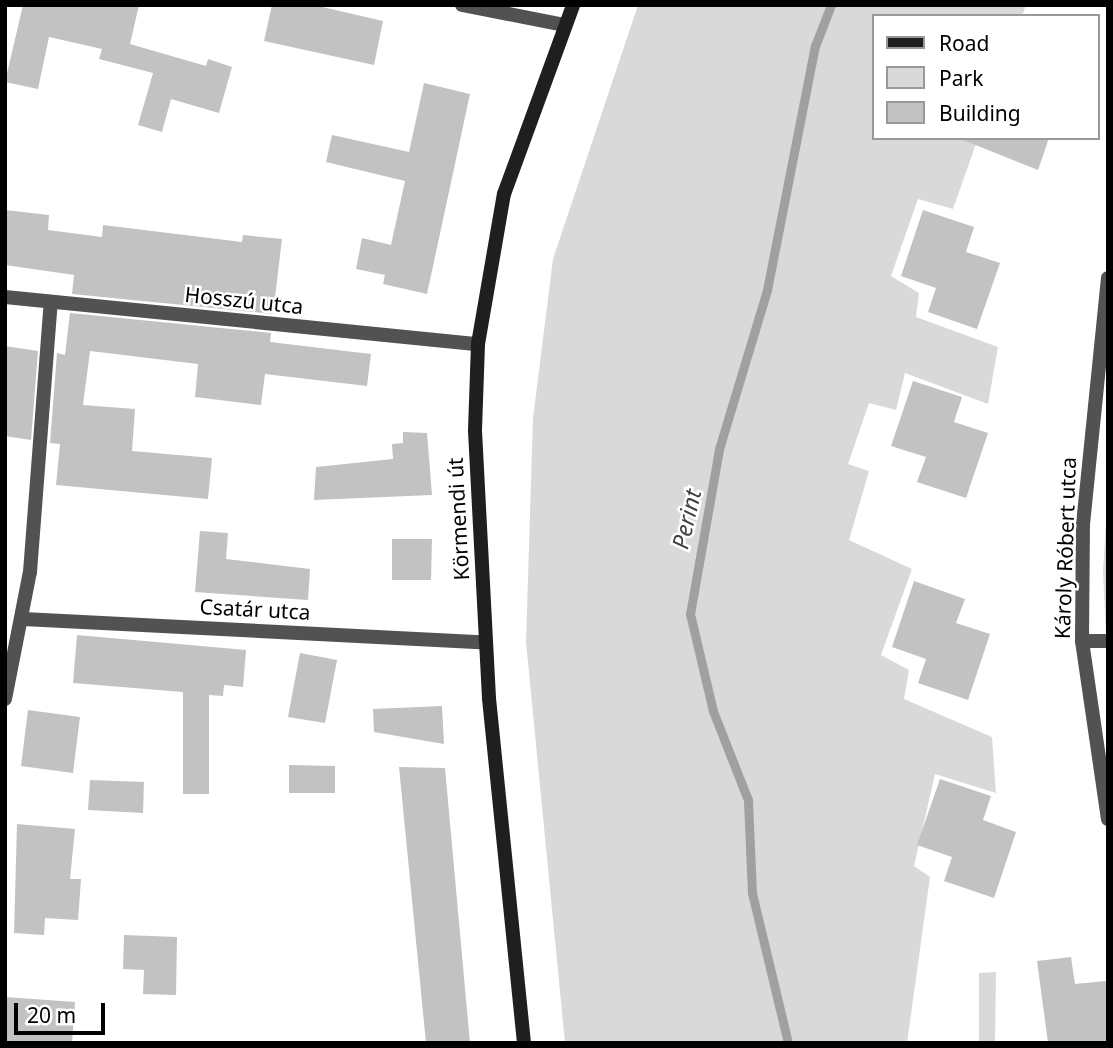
<!DOCTYPE html>
<html>
<head>
<meta charset="utf-8">
<style>
  body { margin:0 }
  #map { position:relative; width:1113px; height:1048px; overflow:hidden; background:#fff; font-family:"Noto Sans",sans-serif }
  div>[style] { position:absolute }
  .green>* { inset:0; background:#d9d9d9 }
  .stream>* { height:9px; margin:-4.5px; padding:0 4.5px; transform-origin:4.5px; border-radius:4.5px; background:#a0a0a0 }
  .building>* { inset:0; background:#c2c2c2 }
  .street>* { height:14px; margin:-7px; padding:0 7px; transform-origin:7px; border-radius:7px; background:#525252 }
  .secondary>* { height:14px; margin:-7px; padding:0 7px; transform-origin:7px; border-radius:7px; background:#1f1f1f }
  span { translate:-50% -50%; white-space:nowrap; text-align:center; line-height:1.15; -webkit-text-stroke:5px #fff; paint-order:stroke }
  .street-label { font-size:21px; color:#000 }
  .water-label { font-size:23px; color:#414141; font-style:italic }
  .frame { position:absolute; inset:0; border:7px solid #000; pointer-events:none }
  .legend { position:absolute; left:872px; top:14px; width:228px; height:126px; box-sizing:border-box; background:#fff; border:2px solid #999; margin:0; padding:9px 12px; list-style:none; font-size:21px; color:#000 }
  .legend li { display:flex; align-items:center; gap:14px; height:35px }
  .legend b { width:35px; border:2px solid #999 }
  .scale { position:absolute; left:14px; top:1003px; width:91px; height:32px; box-sizing:border-box; border:4px solid #000; border-top:0; padding-left:9px; font-size:21px; line-height:24px; white-space:nowrap; color:#000; -webkit-text-stroke:5px #fff; paint-order:stroke }
</style>
</head>
<body>
<div id="map">
  <div class="green">
    <i style="clip-path:polygon(638px 5px,1026px 5px,1022px 16px,873px 16px,873px 138px,978px 138px,953px 209px,918px 199px,891px 276px,919px 293px,916px 317px,998px 347px,988px 404px,905px 373px,896px 410px,869px 403px,848px 464px,869px 471px,849px 540px,912px 569px,881px 655px,909px 670px,904px 699px,992px 737px,996px 793px,935px 774px,914px 866px,930px 877px,907px 1043px,565px 1043px,526px 642px,533px 418px,553px 259px)"></i>
    <i style="clip-path:polygon(1108px 490px,1108px 678px,1103px 572px)"></i>
    <i style="clip-path:polygon(996px 972px,995px 1043px,979px 1043px,979px 973px)"></i>
  </div>
  <div class="stream">
    <i style="left:788px;top:1043px;width:154px;rotate:-103.5deg"></i>
    <i style="left:752px;top:893px;width:93px;rotate:-92.5deg"></i>
    <i style="left:748px;top:800px;width:96px;rotate:-111.5deg"></i>
    <i style="left:713px;top:711px;width:100px;rotate:-103.3deg"></i>
    <i style="left:690px;top:614px;width:168px;rotate:-80deg"></i>
    <i style="left:719px;top:449px;width:166px;rotate:-73.2deg"></i>
    <i style="left:767px;top:290px;width:249px;rotate:-78.9deg"></i>
    <i style="left:815px;top:46px;width:44px;rotate:-68.7deg"></i>
  </div>
  <div class="building">
    <i style="clip-path:polygon(23px 5px,139px 5px,130px 44px,206px 66px,208px 59px,232px 67px,219px 113px,171px 99px,162px 132px,138px 125px,153px 73px,99px 59px,102px 49px,49px 37px,38px 89px,5px 82px)"></i>
    <i style="clip-path:polygon(272px 5px,314px 5px,383px 21px,374px 65px,264px 41px)"></i>
    <i style="clip-path:polygon(424px 83px,470px 94px,427px 294px,383px 284px,385px 275px,356px 269px,362px 238px,391px 245px,405px 181px,326px 162px,332px 135px,409px 152px)"></i>
    <i style="clip-path:polygon(958px 138px,1049px 138px,1038px 170px)"></i>
    <i style="clip-path:polygon(5px 210px,49px 215px,48px 230px,102px 237px,103px 225px,242px 242px,243px 235px,282px 239px,273px 314px,72px 294px,74px 275px,5px 265px)"></i>
    <i style="clip-path:polygon(923px 210px,974px 227px,966px 252px,1000px 263px,977px 329px,928px 312px,936px 288px,901px 276px)"></i>
    <i style="clip-path:polygon(70px 313px,271px 333px,270px 342px,371px 354px,367px 386px,265px 374px,261px 405px,195px 397px,198px 364px,90px 351px,83px 405px,135px 409px,132px 451px,212px 458px,208px 499px,56px 485px,60px 444px,50px 443px,57px 353px,65px 355px)"></i>
    <i style="clip-path:polygon(5px 346px,38px 351px,31px 440px,5px 436px)"></i>
    <i style="clip-path:polygon(913px 381px,962px 397px,954px 422px,988px 433px,966px 498px,917px 482px,926px 457px,891px 446px)"></i>
    <i style="clip-path:polygon(403px 432px,427px 433px,432px 495px,314px 500px,316px 467px,393px 459px,392px 444px,403px 443px)"></i>
    <i style="clip-path:polygon(200px 531px,228px 533px,226px 559px,310px 569px,308px 600px,195px 592px)"></i>
    <i style="clip-path:polygon(392px 539px,432px 539px,431px 580px,392px 580px)"></i>
    <i style="clip-path:polygon(914px 581px,965px 599px,956px 623px,990px 634px,968px 700px,918px 683px,926px 659px,892px 647px)"></i>
    <i style="clip-path:polygon(77px 635px,246px 650px,243px 687px,224px 685px,223px 696px,209px 695px,209px 794px,183px 794px,183px 692px,73px 683px)"></i>
    <i style="clip-path:polygon(300px 653px,337px 660px,325px 723px,288px 717px)"></i>
    <i style="clip-path:polygon(442px 706px,444px 744px,374px 732px,373px 709px)"></i>
    <i style="clip-path:polygon(28px 710px,80px 717px,73px 773px,21px 766px)"></i>
    <i style="clip-path:polygon(289px 765px,335px 766px,335px 793px,289px 793px)"></i>
    <i style="clip-path:polygon(399px 767px,445px 768px,470px 1043px,426px 1043px)"></i>
    <i style="clip-path:polygon(940px 779px,991px 796px,983px 820px,1016px 832px,994px 898px,944px 881px,952px 857px,917px 845px)"></i>
    <i style="clip-path:polygon(90px 780px,144px 782px,143px 813px,88px 810px)"></i>
    <i style="clip-path:polygon(17px 824px,75px 829px,70px 879px,81px 879px,78px 920px,45px 918px,44px 935px,14px 933px)"></i>
    <i style="clip-path:polygon(124px 935px,177px 937px,176px 995px,143px 994px,144px 970px,123px 969px)"></i>
    <i style="clip-path:polygon(1071px 957px,1075px 984px,1106px 981px,1108px 1043px,1048px 1043px,1037px 961px)"></i>
    <i style="clip-path:polygon(5px 997px,75px 1002px,72px 1043px,5px 1043px)"></i>
  </div>
  <div class="street">
    <i style="left:462px;top:5px;width:105px;rotate:11deg"></i>
    <i style="left:1108px;top:278px;width:246px;rotate:95.8deg"></i>
    <i style="left:1083px;top:523px;width:118px;rotate:90.5deg"></i>
    <i style="left:1082px;top:641px;width:180px;rotate:81.7deg"></i>
    <i style="left:5px;top:297px;width:475px;rotate:5.7deg"></i>
    <i style="left:23px;top:619px;width:463px;rotate:2.9deg"></i>
    <i style="left:1082px;top:641px;width:26px"></i>
    <i style="left:5px;top:699px;width:129px;rotate:-78.9deg"></i>
    <i style="left:30px;top:572px;width:271px;rotate:-85.6deg"></i>
  </div>
  <div class="secondary">
    <i style="left:524px;top:1043px;width:347px;rotate:-95.8deg"></i>
    <i style="left:489px;top:698px;width:268px;rotate:-93deg"></i>
    <i style="left:475px;top:430px;width:86px;rotate:-88deg"></i>
    <i style="left:478px;top:344px;width:152px;rotate:-80.2deg"></i>
    <i style="left:504px;top:194px;width:201px;rotate:-69.9deg"></i>
  </div>
  <div class="street-label">
    <span style="left:244px;top:300px;rotate:6deg">Hosszú utca</span>
    <span style="left:458px;top:519px;rotate:-93deg">Körmendi út</span>
    <span style="left:1065px;top:548px;rotate:-88deg">Károly Róbert utca</span>
    <span style="left:255px;top:609px;rotate:3deg">Csatár utca</span>
  </div>
  <div class="water-label">
    <span style="left:686px;top:519px;rotate:-77deg">Perint</span>
  </div>
  <div class="frame"></div>
  <ul class="legend">
  <li><b style="height:9px;background:#1f1f1f"></b>Road</li>
  <li><b style="height:19px;background:#d9d9d9"></b>Park</li>
  <li><b style="height:19px;background:#c2c2c2"></b>Building</li>
  </ul>
  <div class="scale">20 m</div>
</div>
</body>
</html>
